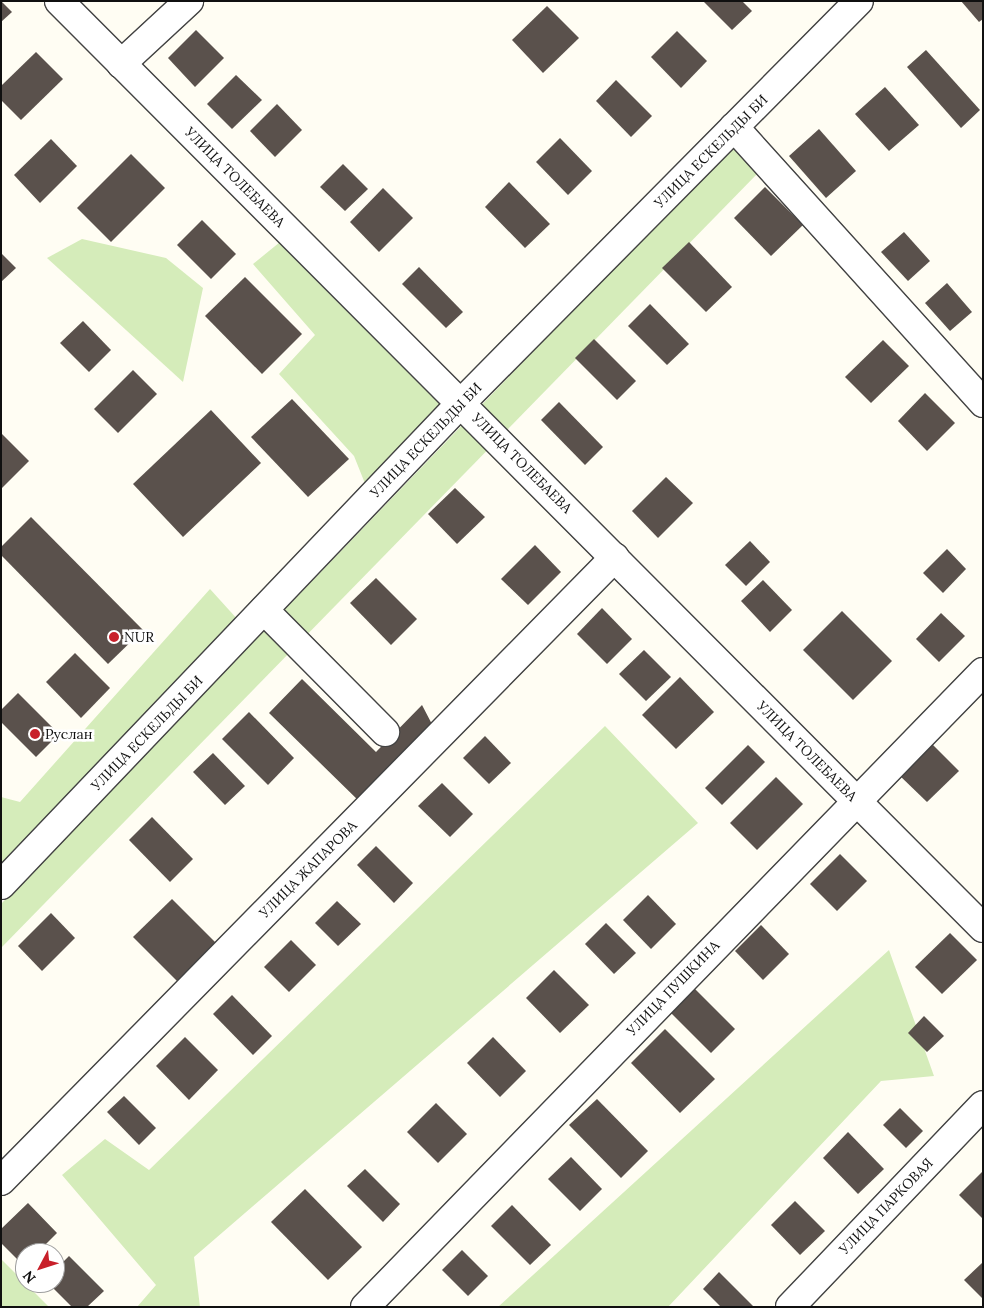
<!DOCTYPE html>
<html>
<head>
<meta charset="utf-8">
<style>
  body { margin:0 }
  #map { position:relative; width:984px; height:1308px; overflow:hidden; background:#fffdf3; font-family:Lora,serif }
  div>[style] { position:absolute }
  .green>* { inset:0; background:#d5ecba }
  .building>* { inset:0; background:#5a514c }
  .roads { filter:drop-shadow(1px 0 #434343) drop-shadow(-1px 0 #434343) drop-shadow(0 1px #434343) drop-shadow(0 -1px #434343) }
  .minor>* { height:28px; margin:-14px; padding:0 14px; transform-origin:14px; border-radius:14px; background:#fff }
  .dots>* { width:14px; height:14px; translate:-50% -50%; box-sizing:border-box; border:2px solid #fff; border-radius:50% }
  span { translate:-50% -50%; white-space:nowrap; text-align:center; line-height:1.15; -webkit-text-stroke:5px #fff; paint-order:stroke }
  .street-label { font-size:14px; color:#101010 }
  .poi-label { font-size:14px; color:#101010 }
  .left { translate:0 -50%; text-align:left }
  .frame { position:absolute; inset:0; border:2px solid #101010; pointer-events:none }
  .north { position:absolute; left:15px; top:1243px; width:50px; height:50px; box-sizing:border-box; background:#fff; border:1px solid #9f9f9f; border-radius:50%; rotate:230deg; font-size:14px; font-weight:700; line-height:20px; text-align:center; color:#101010 }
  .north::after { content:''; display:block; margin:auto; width:18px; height:22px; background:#c8202a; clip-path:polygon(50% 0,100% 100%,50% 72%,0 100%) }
</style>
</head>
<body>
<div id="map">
  <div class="green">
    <i style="clip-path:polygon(733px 144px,758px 173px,1px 948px,1px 904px)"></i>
    <i style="clip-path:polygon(285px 238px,442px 404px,366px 486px,354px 456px,279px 374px,315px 335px,253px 264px)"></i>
    <i style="clip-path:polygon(82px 239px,166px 258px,203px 288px,183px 382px,47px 258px)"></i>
    <i style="clip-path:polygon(210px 589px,239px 621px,1px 880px,1px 797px,20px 802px)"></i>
    <i style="clip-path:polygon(605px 726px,698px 823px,194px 1257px,200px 1307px,137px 1307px,156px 1285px,62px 1175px,105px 1139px,149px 1170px)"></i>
    <i style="clip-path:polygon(889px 950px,934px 1076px,881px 1081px,668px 1307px,498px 1307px)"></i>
    <i style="clip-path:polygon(1px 1259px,49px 1307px,1px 1307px)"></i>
  </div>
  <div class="building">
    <i style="clip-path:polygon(1px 1px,12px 12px,1px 22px)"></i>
    <i style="clip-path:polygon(703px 1px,742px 1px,752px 11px,732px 30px)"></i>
    <i style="clip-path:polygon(961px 1px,983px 1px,983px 19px,979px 22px)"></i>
    <i style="clip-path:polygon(547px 6px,579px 38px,543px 73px,512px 40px)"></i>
    <i style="clip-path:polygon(196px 30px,224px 58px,195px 87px,168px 58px)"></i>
    <i style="clip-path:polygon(677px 31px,707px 61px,681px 88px,651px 57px)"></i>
    <i style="clip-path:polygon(926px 50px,980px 110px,961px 128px,907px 67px)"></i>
    <i style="clip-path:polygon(36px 52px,63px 79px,21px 120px,1px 100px,1px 86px)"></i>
    <i style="clip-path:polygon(236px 75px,262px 100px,232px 129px,207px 104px)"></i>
    <i style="clip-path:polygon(616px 80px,652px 116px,631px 137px,596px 101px)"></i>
    <i style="clip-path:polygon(885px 87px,919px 125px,889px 151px,855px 114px)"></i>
    <i style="clip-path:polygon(277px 104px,302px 130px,275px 157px,250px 131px)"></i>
    <i style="clip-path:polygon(819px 129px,856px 171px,826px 198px,789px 156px)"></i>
    <i style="clip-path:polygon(560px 138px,592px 171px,568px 195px,536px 162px)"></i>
    <i style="clip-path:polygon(51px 139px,77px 166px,40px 203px,14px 175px)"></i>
    <i style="clip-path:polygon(131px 154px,165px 188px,111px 242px,77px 208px)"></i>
    <i style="clip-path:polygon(343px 164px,368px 189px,345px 211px,320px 187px)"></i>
    <i style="clip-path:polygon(509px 182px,550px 224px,525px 248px,485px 207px)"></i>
    <i style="clip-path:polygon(765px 187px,803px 225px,771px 256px,734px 218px)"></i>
    <i style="clip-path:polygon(383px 188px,413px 218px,379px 252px,350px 222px)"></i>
    <i style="clip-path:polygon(202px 220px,236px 254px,211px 279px,177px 245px)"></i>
    <i style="clip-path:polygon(904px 232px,930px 261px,908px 281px,881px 252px)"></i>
    <i style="clip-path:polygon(689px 242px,732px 287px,706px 312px,662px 268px)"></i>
    <i style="clip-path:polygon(1px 253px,16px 268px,1px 282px)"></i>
    <i style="clip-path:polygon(419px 267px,463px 312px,446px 328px,402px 284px)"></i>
    <i style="clip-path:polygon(245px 277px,302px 334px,262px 374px,205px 316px)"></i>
    <i style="clip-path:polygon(947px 283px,972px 312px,950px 331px,925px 303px)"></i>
    <i style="clip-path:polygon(650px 304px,689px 344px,667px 365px,628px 326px)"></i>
    <i style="clip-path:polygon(83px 321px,111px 350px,89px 372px,60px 343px)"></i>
    <i style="clip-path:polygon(594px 339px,636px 381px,617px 400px,575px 358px)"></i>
    <i style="clip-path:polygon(883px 340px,909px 366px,871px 403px,845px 377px)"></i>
    <i style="clip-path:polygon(133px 370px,157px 394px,118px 433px,94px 409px)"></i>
    <i style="clip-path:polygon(925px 393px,955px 423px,927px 451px,898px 421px)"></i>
    <i style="clip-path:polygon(292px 399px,349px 459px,308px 497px,251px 437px)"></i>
    <i style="clip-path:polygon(559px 402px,603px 447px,585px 465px,541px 420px)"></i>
    <i style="clip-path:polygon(211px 410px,261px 463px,183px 537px,133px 484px)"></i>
    <i style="clip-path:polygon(1px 433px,29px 461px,1px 489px)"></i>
    <i style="clip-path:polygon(666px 477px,693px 503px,658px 538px,632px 511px)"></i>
    <i style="clip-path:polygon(455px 488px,485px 517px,457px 544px,428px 514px)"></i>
    <i style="clip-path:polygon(31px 517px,143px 630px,108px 664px,1px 555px,1px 547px)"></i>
    <i style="clip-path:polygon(750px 541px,770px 562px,746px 586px,725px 565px)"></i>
    <i style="clip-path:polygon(535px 545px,561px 572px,528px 605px,501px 579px)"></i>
    <i style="clip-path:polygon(947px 549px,966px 569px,943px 593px,923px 573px)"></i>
    <i style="clip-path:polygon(376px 578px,417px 619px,391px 645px,350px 603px)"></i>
    <i style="clip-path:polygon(763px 580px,792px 610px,770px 632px,741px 601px)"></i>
    <i style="clip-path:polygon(602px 608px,632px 639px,607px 664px,577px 634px)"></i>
    <i style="clip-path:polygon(842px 611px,892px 661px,853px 700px,803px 650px)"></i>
    <i style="clip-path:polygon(941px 613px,965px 636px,939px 662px,916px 639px)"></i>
    <i style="clip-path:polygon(644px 650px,671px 677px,646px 701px,619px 674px)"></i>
    <i style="clip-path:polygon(75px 653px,110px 688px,81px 718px,46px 682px)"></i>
    <i style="clip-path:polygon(680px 677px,714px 712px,676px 749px,642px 715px)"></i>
    <i style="clip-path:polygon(302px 679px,376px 752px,422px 705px,435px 730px,362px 804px,269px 713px)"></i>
    <i style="clip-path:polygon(18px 693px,59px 734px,36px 757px,1px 722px,1px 710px)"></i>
    <i style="clip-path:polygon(249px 712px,294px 758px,268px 785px,222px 739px)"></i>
    <i style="clip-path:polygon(485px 736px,511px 763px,489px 784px,463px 758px)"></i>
    <i style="clip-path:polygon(930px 742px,959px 771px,927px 802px,898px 774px)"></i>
    <i style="clip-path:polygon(748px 745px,765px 762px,722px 805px,705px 788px)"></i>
    <i style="clip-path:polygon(213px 753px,245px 786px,225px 805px,193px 772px)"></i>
    <i style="clip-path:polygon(776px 777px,803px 804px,757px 850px,730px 823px)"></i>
    <i style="clip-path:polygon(442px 783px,473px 814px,450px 837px,418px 806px)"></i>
    <i style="clip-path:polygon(152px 817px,193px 859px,170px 882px,129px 840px)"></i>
    <i style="clip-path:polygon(376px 846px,413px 883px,394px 903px,357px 865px)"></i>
    <i style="clip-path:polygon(840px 854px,867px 881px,837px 911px,810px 884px)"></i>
    <i style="clip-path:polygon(648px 895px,676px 924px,651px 949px,623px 920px)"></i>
    <i style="clip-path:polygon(172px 899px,216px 943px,177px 981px,133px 937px)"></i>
    <i style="clip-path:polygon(337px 901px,361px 924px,338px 946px,315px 923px)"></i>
    <i style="clip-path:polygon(51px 913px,75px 938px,42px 971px,18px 946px)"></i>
    <i style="clip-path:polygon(606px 923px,636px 953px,614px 974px,585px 944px)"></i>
    <i style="clip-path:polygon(761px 925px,789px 954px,763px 980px,735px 951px)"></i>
    <i style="clip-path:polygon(950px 933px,977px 960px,942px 994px,915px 967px)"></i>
    <i style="clip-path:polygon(291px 940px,316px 965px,289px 992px,264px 967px)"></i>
    <i style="clip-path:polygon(554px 970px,589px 1005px,560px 1033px,526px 998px)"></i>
    <i style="clip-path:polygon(695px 989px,735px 1029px,711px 1053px,671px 1013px)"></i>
    <i style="clip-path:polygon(232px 995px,272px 1036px,253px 1055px,213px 1014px)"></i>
    <i style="clip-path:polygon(924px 1016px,944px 1036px,927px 1052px,908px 1033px)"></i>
    <i style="clip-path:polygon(665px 1029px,715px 1079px,680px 1113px,631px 1063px)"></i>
    <i style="clip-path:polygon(185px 1037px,218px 1070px,189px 1100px,156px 1066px)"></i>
    <i style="clip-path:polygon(493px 1037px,526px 1071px,500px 1097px,467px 1063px)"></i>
    <i style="clip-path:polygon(124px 1096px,156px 1128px,139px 1145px,107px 1112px)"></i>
    <i style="clip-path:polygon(597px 1099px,648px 1151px,621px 1178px,569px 1125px)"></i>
    <i style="clip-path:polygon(436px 1103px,467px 1134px,438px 1163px,407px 1132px)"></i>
    <i style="clip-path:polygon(900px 1108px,923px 1131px,906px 1148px,883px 1125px)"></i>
    <i style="clip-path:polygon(848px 1132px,884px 1169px,858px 1194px,823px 1158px)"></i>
    <i style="clip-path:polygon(571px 1157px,602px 1189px,580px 1211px,548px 1179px)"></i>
    <i style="clip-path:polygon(365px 1169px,400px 1204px,383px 1222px,347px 1186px)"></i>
    <i style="clip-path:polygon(983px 1171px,983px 1219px,959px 1195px)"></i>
    <i style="clip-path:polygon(305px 1189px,362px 1247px,328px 1280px,271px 1222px)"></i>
    <i style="clip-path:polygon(795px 1201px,825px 1231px,800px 1255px,771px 1225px)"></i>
    <i style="clip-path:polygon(28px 1203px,57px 1233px,37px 1253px,25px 1253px,24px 1266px,1px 1243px,1px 1229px)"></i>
    <i style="clip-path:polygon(512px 1205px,551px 1245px,530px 1265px,491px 1226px)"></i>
    <i style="clip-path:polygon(462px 1250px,488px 1276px,468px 1296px,442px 1270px)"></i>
    <i style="clip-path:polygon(69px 1256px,104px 1291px,87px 1307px,72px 1307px,48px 1283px,55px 1283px,55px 1270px)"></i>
    <i style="clip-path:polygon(982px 1263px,983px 1264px,983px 1299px,964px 1280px)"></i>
    <i style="clip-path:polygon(719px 1272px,754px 1307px,721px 1307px,703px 1289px)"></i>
  </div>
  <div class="roads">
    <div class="minor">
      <i style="left:59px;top:1px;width:1309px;rotate:45.09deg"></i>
      <i style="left:121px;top:64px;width:93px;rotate:-42.8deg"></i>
      <i style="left:734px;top:127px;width:372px;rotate:47.9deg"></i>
      <i style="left:264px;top:610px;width:172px;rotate:45.2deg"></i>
      <i style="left:1px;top:885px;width:668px;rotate:-46.34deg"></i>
      <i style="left:462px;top:402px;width:564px;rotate:-45.29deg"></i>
      <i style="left:1px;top:1181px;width:875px;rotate:-45.46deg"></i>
      <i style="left:365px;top:1307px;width:886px;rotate:-45.78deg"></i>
      <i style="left:790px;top:1307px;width:279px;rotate:-46.3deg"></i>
    </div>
  </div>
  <div class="dots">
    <i style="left:114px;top:637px;background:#c8202a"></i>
    <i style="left:35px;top:734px;background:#c8202a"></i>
  </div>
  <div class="street-label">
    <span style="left:711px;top:151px;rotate:-45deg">УЛИЦА ЕСКЕЛЬДЫ БИ</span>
    <span style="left:235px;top:177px;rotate:45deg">УЛИЦА ТОЛЕБАЕВА</span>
    <span style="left:426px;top:440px;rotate:-46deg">УЛИЦА ЕСКЕЛЬДЫ БИ</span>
    <span style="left:522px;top:463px;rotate:45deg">УЛИЦА ТОЛЕБАЕВА</span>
    <span style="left:147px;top:733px;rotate:-46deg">УЛИЦА ЕСКЕЛЬДЫ БИ</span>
    <span style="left:807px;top:751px;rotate:45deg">УЛИЦА ТОЛЕБАЕВА</span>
    <span style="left:308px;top:869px;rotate:-45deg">УЛИЦА ЖАПАРОВА</span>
    <span style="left:673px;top:988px;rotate:-46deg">УЛИЦА ПУШКИНА</span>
    <span style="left:886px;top:1206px;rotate:-46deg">УЛИЦА ПАРКОВАЯ</span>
  </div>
  <div class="poi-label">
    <span class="left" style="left:124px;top:637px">NUR</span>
    <span class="left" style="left:45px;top:734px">Руслан</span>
  </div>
  <div class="frame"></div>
  <div class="north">N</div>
</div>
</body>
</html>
